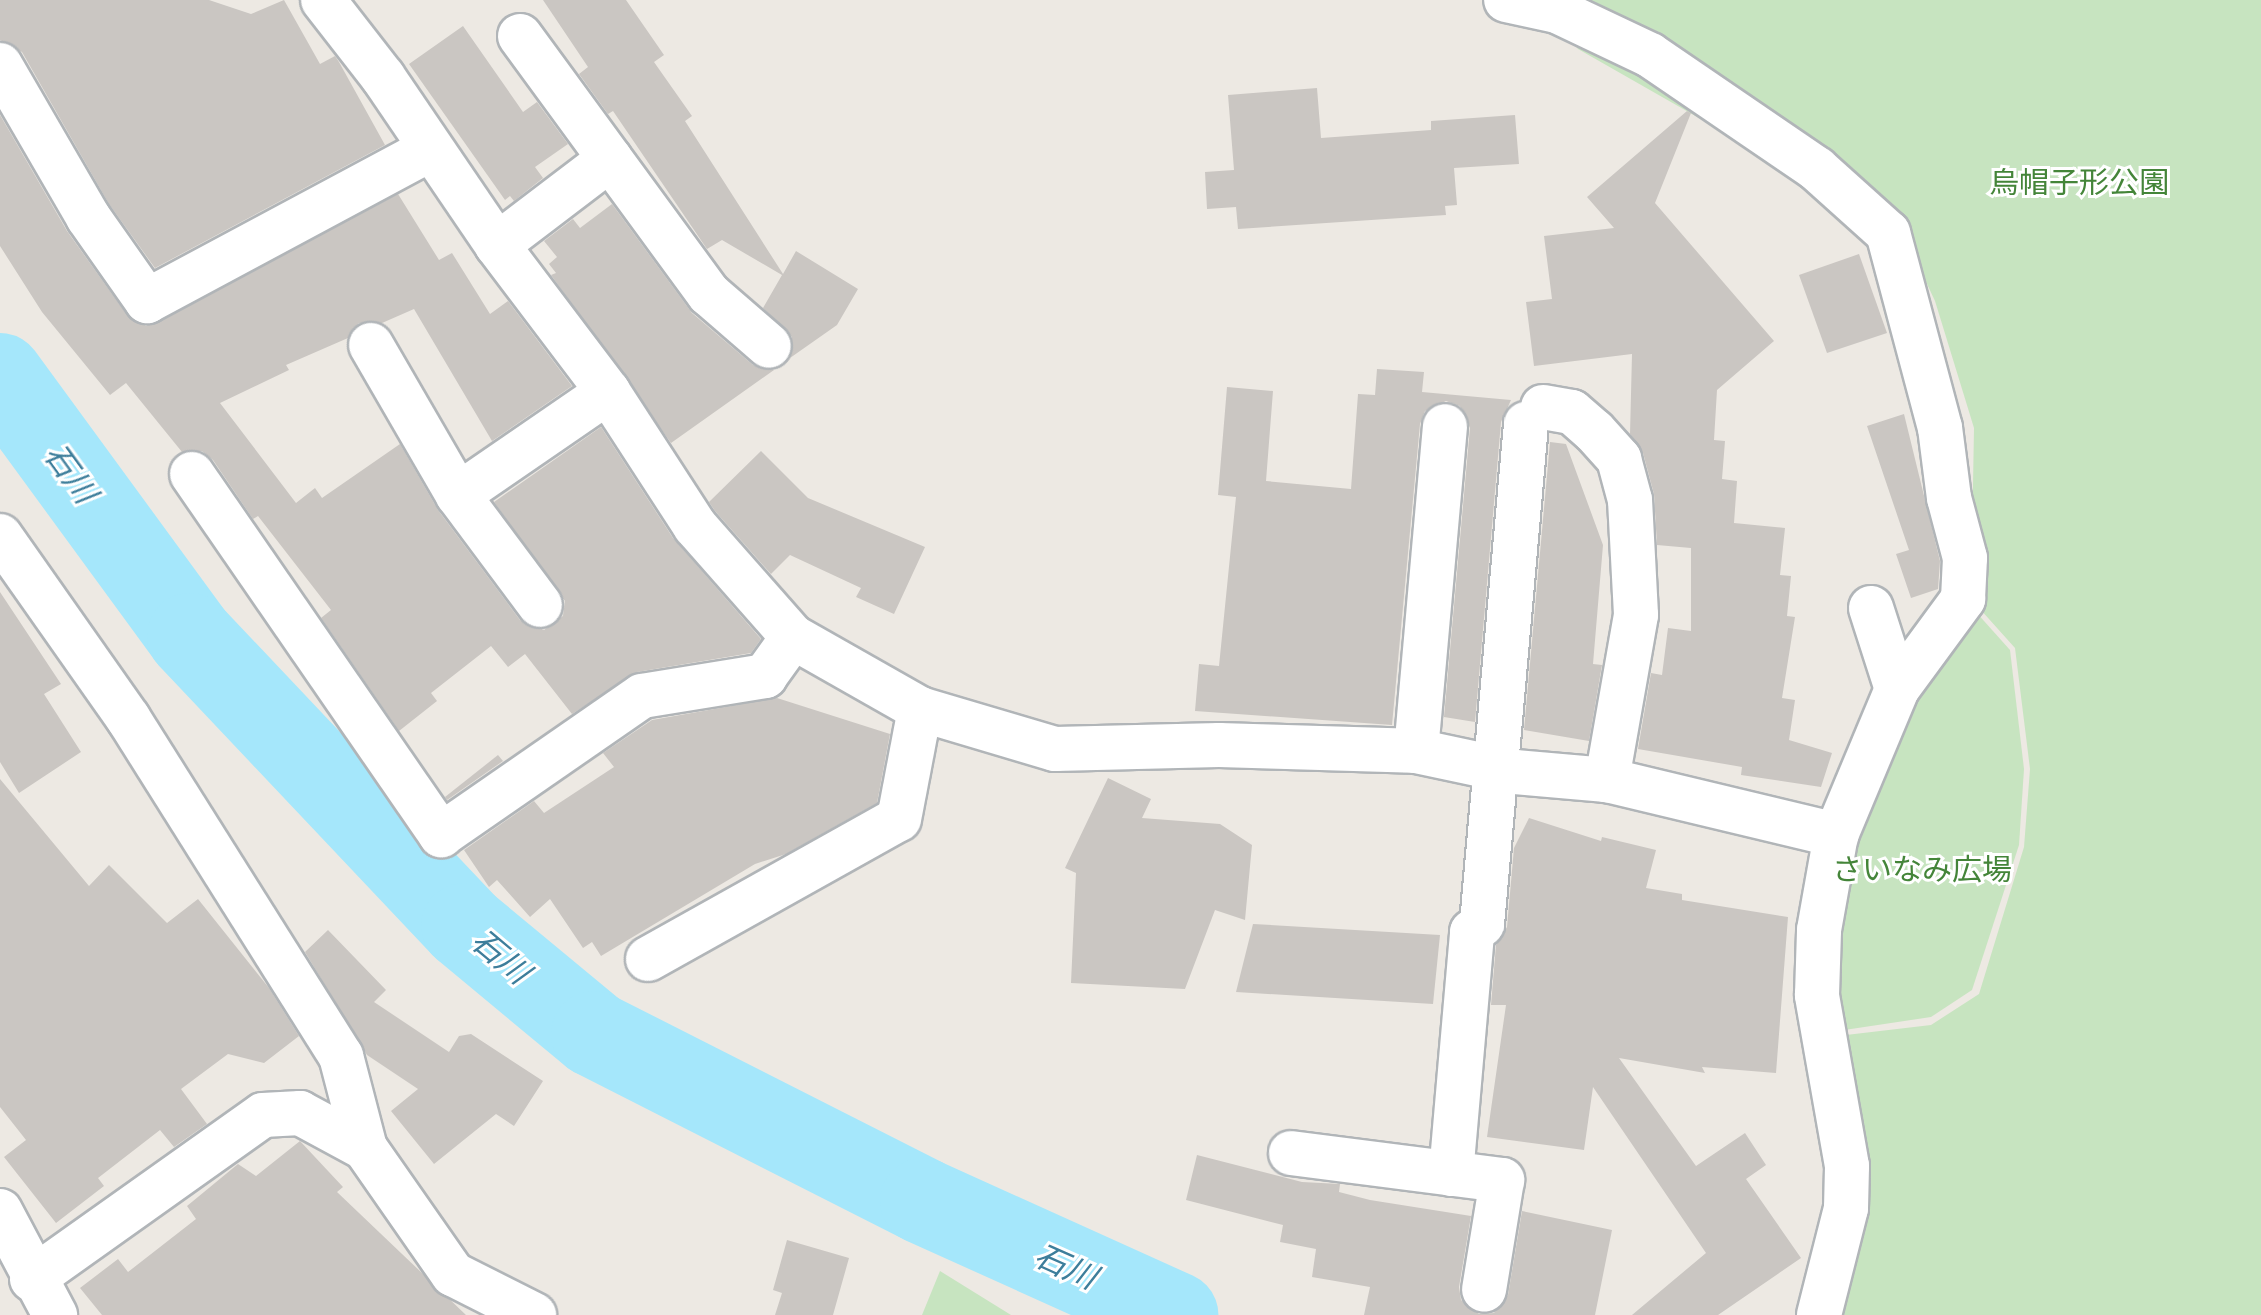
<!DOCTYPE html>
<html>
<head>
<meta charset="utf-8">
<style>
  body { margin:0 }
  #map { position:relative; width:2261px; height:1315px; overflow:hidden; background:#ede9e3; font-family:"PT Sans Narrow","Noto Sans JP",sans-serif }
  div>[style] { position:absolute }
  .green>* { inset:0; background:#c7e4c0 }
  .river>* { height:86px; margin:-43px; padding:0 43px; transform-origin:43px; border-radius:43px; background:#a5e7fb }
  .building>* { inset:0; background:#cac6c2 }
  .roads { filter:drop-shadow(2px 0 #b1b5b8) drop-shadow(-2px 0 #b1b5b8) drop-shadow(0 2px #b1b5b8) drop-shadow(0 -2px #b1b5b8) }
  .street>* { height:44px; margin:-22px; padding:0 22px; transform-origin:22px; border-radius:22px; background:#fff }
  span { translate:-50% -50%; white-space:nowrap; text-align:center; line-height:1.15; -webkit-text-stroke:6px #fff; paint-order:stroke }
  .park-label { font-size:30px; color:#448539 }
  .water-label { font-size:32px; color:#3d7e9b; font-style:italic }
</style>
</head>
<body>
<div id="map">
  <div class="green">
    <i style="clip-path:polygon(1522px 0,2261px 0,2261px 1315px,1840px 1315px,1829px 1037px,1931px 1025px,1979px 994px,2024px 847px,2030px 769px,2015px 648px,1971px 599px,1974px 428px,1935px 301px,1904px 235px,1578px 49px,1541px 6px)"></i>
    <i style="clip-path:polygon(1967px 602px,2010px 650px,2024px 769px,2019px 845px,1972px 990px,1931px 1017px,1831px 1032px,1841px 843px)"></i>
    <i style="clip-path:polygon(940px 1271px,1011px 1315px,922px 1315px)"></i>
  </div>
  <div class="river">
    <i style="left:0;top:376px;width:322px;rotate:53.8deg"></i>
    <i style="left:190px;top:636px;width:399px;rotate:46.6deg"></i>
    <i style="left:464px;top:926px;width:169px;rotate:39.7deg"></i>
    <i style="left:594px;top:1034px;width:369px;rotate:26.9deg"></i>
    <i style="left:923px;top:1201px;width:277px;rotate:24.3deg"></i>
  </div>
  <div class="building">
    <i style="clip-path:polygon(0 0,209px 0,251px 14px,284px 0,320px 64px,335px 56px,339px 62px,385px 145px,155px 268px,109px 204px,22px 52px,0 40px)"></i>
    <i style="clip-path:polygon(543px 0,626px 0,664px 55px,654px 62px,692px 116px,685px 121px,783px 274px,796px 251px,858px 289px,837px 325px,790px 358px,792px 337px,763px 308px,782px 275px,722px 240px,707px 249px,613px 111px,608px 114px,579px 74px,588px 67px)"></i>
    <i style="clip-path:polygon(463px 26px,523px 112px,537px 102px,568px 144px,535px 167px,543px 178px,514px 201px,510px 196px,505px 200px,409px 64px)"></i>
    <i style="clip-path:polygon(1317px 88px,1321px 138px,1431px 130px,1431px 121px,1515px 115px,1519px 164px,1454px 168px,1457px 205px,1445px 206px,1446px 215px,1238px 229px,1236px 207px,1207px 209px,1205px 172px,1234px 170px,1228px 95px)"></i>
    <i style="clip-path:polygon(1687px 111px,1691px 113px,1655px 203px,1774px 341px,1717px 390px,1714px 440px,1725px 441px,1722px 479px,1737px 481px,1734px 523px,1785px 528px,1780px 575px,1791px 576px,1787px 616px,1795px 617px,1782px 698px,1795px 700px,1789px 740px,1832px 753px,1821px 787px,1741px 775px,1742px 767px,1638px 749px,1651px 673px,1662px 675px,1668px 628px,1691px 631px,1691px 548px,1657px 545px,1654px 494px,1643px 453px,1630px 434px,1632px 354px,1534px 366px,1526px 302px,1552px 299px,1544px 236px,1614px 228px,1587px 197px)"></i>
    <i style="clip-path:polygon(0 115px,67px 231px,127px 315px,146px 326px,398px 194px,439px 260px,452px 253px,490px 314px,508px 301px,572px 386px,492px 441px,414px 309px,382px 323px,359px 323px,348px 338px,286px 365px,289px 370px,220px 403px,296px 503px,315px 488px,322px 498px,400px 444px,438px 510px,520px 620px,544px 630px,563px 616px,565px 601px,494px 502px,601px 427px,673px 538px,761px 639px,751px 653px,637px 672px,572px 714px,525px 654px,508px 667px,491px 646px,431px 693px,437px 701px,399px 731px,321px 618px,331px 610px,258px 516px,253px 519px,213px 460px,202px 451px,182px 452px,126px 383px,110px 395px,42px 312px,0 246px)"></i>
    <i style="clip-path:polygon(612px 204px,692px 313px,753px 365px,774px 370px,671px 443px,551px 275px,556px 273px,549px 264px,557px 257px,544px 241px,573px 219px,580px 228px)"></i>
    <i style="clip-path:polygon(1859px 254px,1887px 333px,1827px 353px,1799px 275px)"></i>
    <i style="clip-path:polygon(1377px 369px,1424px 372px,1422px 392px,1511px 400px,1501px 422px,1475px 722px,1444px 717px,1470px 428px,1460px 406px,1446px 401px,1425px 411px,1420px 424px,1392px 725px,1195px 711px,1199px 664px,1219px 666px,1236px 497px,1218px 495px,1227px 387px,1273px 391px,1266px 481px,1351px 489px,1358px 394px,1375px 395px)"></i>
    <i style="clip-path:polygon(1904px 414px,1940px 561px,1938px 589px,1911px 598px,1896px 554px,1909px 550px,1867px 426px)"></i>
    <i style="clip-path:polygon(1550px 442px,1566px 444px,1603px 545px,1593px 664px,1602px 665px,1589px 741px,1524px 730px)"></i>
    <i style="clip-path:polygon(761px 451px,808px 498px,925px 547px,894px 614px,856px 597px,861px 588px,790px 555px,771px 574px,715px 511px,709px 502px)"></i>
    <i style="clip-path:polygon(0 592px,61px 684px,44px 694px,81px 752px,19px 793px,0 762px)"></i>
    <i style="clip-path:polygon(777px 698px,890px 734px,877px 803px,786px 854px,755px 864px,601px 956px,592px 942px,583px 948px,550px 899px,530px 917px,497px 880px,489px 887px,464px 850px,534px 801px,544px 813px,614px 767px,603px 753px,652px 720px)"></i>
    <i style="clip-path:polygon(498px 755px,503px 761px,447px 800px,445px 797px)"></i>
    <i style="clip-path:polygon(1108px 778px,1151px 799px,1142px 818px,1220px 824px,1252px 845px,1245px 920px,1215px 910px,1185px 989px,1071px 983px,1076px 873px,1065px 868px)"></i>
    <i style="clip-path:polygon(0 779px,89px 886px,109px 865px,167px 923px,198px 899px,269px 988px,299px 1036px,264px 1063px,228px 1054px,181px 1089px,207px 1124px,174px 1147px,160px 1130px,98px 1178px,104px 1186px,56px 1223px,4px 1157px,26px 1140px,0 1107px)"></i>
    <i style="clip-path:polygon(1529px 818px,1601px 841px,1602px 837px,1656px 850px,1646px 888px,1682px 894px,1682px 900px,1788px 917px,1776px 1073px,1702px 1067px,1705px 1073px,1619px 1058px,1696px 1166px,1745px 1133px,1766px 1165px,1746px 1179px,1801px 1258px,1718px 1315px,1632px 1315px,1706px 1253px,1593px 1087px,1584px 1150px,1487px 1137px,1506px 1005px,1491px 1005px,1496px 945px,1507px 927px,1514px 848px)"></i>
    <i style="clip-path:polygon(1253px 924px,1440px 935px,1433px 1004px,1236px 992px)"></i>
    <i style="clip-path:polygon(328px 930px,386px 990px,374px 1002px,449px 1052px,459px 1036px,471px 1034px,543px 1081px,514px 1126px,496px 1114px,434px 1164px,391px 1111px,418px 1089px,367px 1055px,305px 952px)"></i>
    <i style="clip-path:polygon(300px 1141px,343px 1187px,337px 1192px,466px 1315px,102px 1315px,80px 1288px,118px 1259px,128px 1272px,196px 1219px,187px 1206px,238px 1164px,256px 1176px)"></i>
    <i style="clip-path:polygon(1197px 1155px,1302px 1182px,1340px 1184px,1339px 1192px,1370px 1200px,1471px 1216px,1459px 1287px,1461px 1300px,1479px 1314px,1494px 1313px,1508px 1295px,1522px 1211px,1612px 1230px,1595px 1315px,1364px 1315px,1370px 1287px,1312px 1277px,1316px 1249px,1280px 1242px,1283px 1225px,1186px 1200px)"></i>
    <i style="clip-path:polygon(787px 1240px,849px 1258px,833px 1315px,775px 1315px,782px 1293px,773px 1290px)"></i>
  </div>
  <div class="roads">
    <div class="street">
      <i style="left:323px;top:0;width:98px;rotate:52.1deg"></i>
      <i style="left:383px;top:77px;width:203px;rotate:55.8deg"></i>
      <i style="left:497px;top:245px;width:184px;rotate:52.9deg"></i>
      <i style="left:608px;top:392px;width:160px;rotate:57deg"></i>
      <i style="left:695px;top:526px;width:148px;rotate:48.6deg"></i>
      <i style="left:793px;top:637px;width:146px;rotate:29.6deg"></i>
      <i style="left:920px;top:709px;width:141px;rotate:16.5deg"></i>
      <i style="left:1055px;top:749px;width:164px;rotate:-1.4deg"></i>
      <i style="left:1219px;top:745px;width:197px;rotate:1.7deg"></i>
      <i style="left:1416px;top:751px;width:101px;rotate:12deg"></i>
      <i style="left:1515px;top:772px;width:92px;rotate:5deg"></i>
      <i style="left:1607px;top:780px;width:236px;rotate:13.5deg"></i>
      <i style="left:1836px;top:835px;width:158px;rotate:-67.3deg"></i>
      <i style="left:1897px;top:689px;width:112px;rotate:-53.7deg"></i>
      <i style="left:1963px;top:599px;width:41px;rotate:-87.2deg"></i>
      <i style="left:1965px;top:558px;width:62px;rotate:-104.9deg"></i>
      <i style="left:1949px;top:498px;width:71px;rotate:-97.3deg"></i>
      <i style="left:1940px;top:428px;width:202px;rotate:-104.9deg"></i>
      <i style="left:1888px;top:233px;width:96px;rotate:-138deg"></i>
      <i style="left:1817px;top:169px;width:202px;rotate:-145.7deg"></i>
      <i style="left:1650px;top:55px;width:103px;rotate:-154.7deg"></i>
      <i style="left:1557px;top:11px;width:52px;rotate:-167.8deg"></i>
      <i style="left:520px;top:36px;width:320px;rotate:53.8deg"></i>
      <i style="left:709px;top:294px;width:79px;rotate:40.9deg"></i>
      <i style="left:0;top:65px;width:176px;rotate:59.9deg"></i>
      <i style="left:88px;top:217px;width:103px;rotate:54.9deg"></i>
      <i style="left:147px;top:301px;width:321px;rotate:-28.2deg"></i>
      <i style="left:497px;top:245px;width:142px;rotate:-37.3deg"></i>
      <i style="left:371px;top:345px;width:173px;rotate:59.9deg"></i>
      <i style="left:458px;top:495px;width:137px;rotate:53.3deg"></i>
      <i style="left:1543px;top:407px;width:29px;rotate:10deg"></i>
      <i style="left:1572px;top:412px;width:29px;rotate:41deg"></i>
      <i style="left:1594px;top:431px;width:38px;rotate:48deg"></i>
      <i style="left:1619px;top:459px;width:42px;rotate:75deg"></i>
      <i style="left:1630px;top:500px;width:115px;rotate:87deg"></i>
      <i style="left:1636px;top:615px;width:168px;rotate:100deg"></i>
      <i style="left:192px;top:474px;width:439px;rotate:55.4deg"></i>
      <i style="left:441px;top:835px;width:244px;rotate:-34.7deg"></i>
      <i style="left:642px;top:696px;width:125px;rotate:-9.2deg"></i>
      <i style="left:765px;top:676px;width:48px;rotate:-54.3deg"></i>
      <i style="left:458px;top:495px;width:182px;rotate:-34.5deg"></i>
      <i style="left:0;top:536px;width:223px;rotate:54.9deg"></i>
      <i style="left:128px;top:718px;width:400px;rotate:57.8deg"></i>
      <i style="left:341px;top:1056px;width:95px;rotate:75.4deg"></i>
      <i style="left:365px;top:1148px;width:154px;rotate:55.1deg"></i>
      <i style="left:453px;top:1274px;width:91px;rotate:26.8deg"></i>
      <i style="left:1871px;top:608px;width:85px;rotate:72.2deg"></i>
      <i style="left:1416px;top:751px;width:326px;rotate:-84.9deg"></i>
      <i style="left:648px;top:959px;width:287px;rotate:-29.2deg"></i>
      <i style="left:899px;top:819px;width:112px;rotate:-79.2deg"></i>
      <i style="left:1291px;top:1153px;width:213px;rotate:7.3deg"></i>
      <i style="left:1502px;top:1180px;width:111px;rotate:99.3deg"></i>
      <i style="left:1451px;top:1174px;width:243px;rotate:-85deg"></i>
      <i style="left:1472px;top:932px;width:13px;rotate:-39deg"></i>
      <i style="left:1482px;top:924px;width:502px;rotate:-84.97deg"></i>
      <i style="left:0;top:1211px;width:118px;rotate:62.1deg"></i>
      <i style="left:32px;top:1279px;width:283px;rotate:-35.4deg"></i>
      <i style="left:263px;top:1115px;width:37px;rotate:-3deg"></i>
      <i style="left:300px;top:1113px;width:74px;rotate:28.3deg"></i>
      <i style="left:1819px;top:1315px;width:110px;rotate:-75.8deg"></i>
      <i style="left:1846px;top:1208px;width:42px;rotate:-88.6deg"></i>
      <i style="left:1847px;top:1166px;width:174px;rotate:-100deg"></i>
      <i style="left:1817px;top:995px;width:65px;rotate:-88.2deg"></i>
      <i style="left:1819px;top:930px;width:97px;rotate:-79.9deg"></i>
    </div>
  </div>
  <div class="park-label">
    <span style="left:2079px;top:182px">烏帽子形公園</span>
    <span style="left:1922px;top:869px">さいなみ広場</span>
  </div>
  <div class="water-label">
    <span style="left:71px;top:473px;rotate:54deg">石川</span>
    <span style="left:501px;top:956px;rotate:40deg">石川</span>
    <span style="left:1066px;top:1266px;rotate:24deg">石川</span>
  </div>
</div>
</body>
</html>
